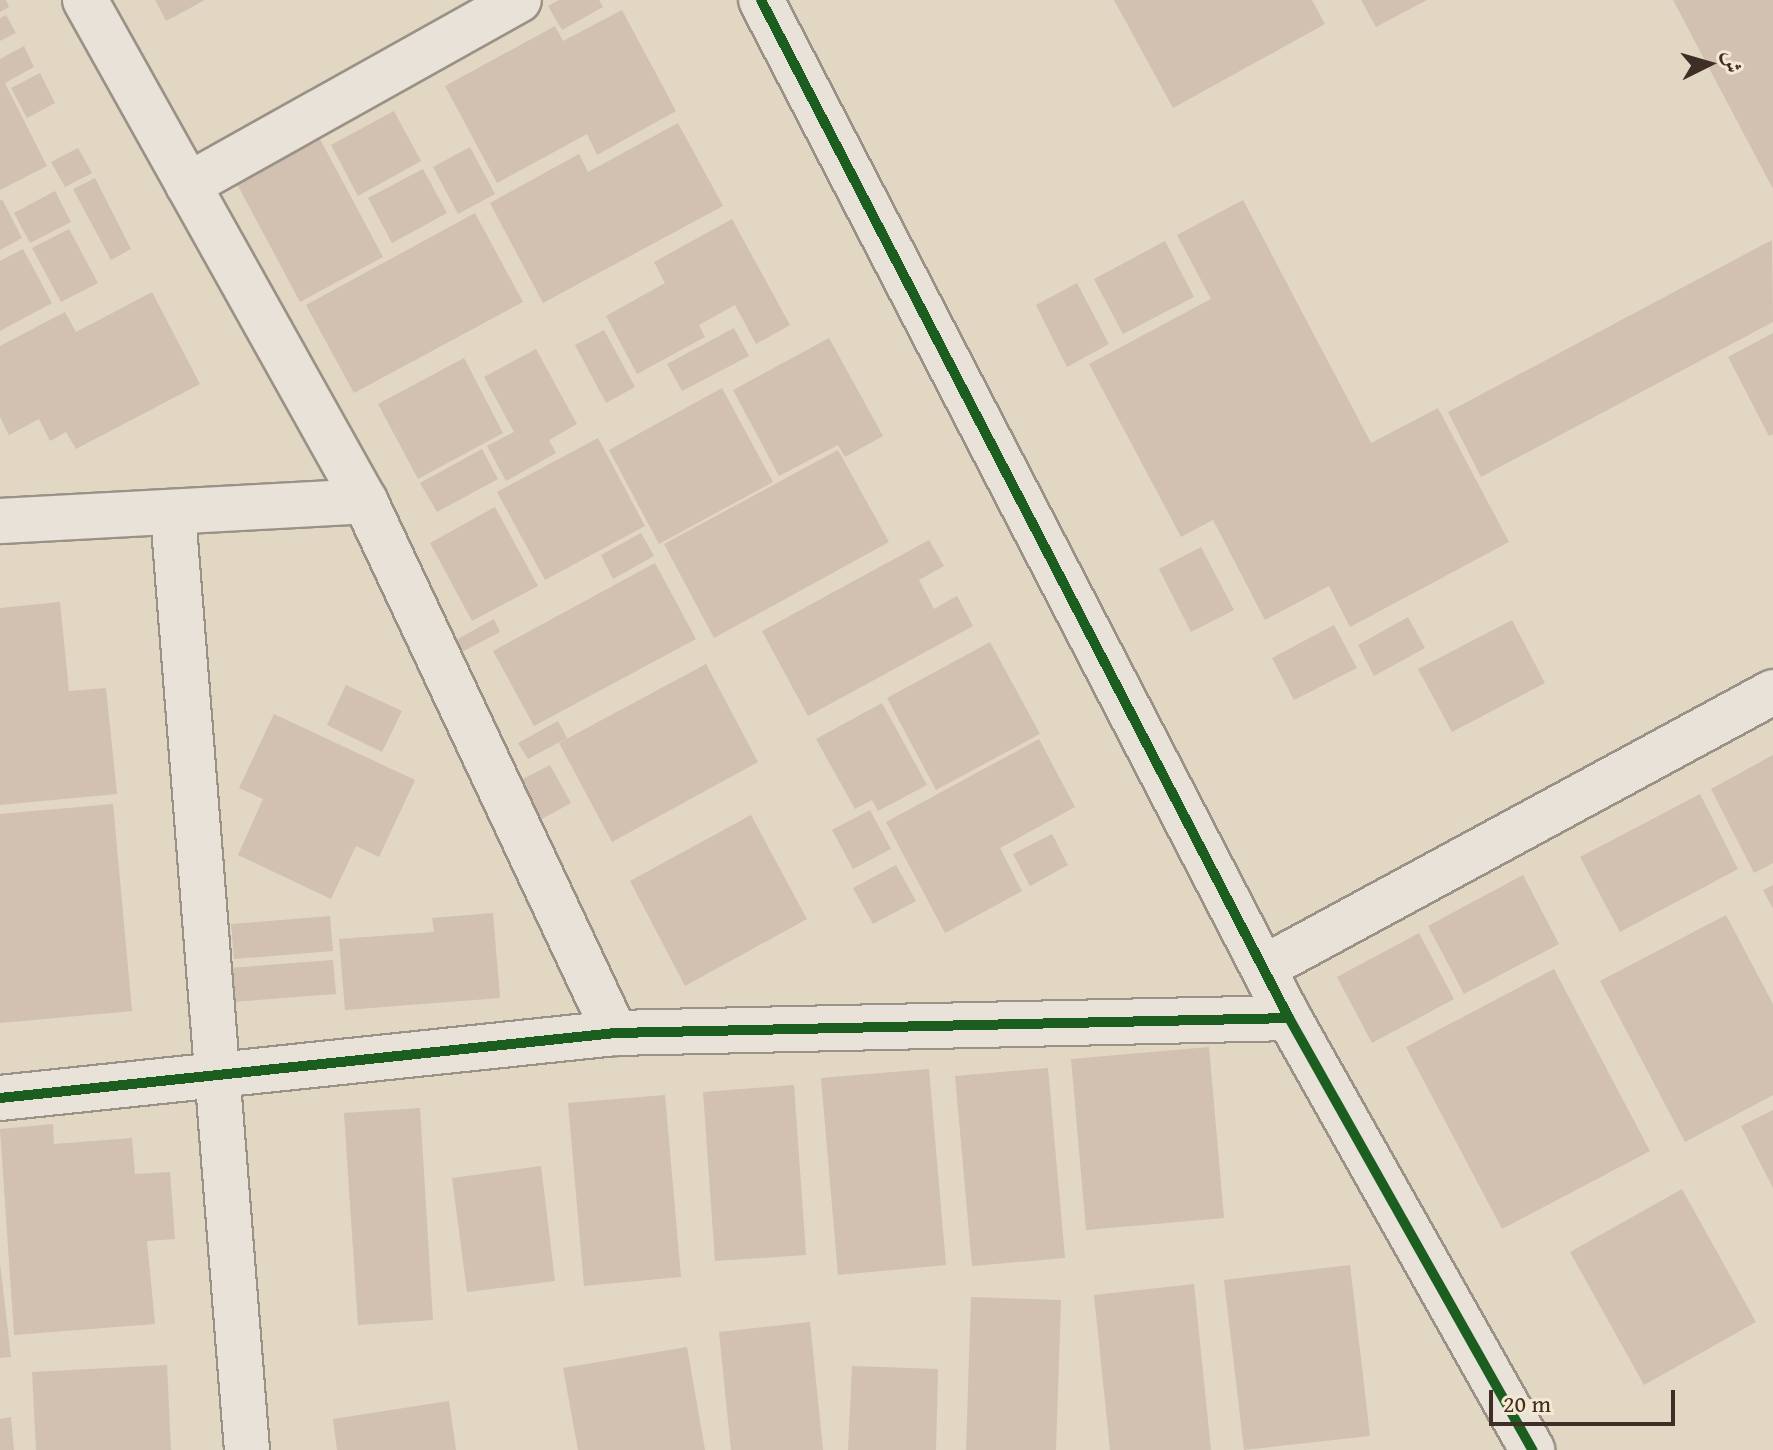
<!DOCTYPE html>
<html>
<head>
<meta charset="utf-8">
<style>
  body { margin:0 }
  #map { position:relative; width:1773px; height:1450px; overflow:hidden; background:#e2d7c3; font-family:"Gentium Book Plus",Amiri,serif }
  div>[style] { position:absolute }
  .building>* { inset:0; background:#d2c0b0 }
  .roads { filter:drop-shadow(2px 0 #9a9286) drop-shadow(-2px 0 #9a9286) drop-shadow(0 2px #9a9286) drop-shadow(0 -2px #9a9286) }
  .street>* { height:44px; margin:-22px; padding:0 22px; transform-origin:22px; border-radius:22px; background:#e8e2d8 }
  .cycleway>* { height:10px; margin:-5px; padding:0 5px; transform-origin:5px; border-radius:5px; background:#1b5e20 }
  span { translate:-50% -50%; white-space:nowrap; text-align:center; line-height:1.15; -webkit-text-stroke:6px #f5e8d0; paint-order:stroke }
  .north { position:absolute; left:1669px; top:24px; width:80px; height:80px; -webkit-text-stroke:6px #f5e8d0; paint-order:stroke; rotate:85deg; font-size:22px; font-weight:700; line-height:32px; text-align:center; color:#3e2e26 }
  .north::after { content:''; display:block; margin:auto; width:28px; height:36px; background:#3e2e26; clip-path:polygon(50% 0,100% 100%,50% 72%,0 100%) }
  .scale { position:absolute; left:1489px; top:1390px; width:186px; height:36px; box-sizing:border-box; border:4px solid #3e2e26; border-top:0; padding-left:10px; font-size:24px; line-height:28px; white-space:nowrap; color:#3e2e26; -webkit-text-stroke:6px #f5e8d0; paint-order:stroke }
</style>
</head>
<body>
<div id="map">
  <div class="building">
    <i style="clip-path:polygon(0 0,6px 0,9px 7px,0 12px)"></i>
    <i style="clip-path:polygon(155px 0,205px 0,166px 21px)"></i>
    <i style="clip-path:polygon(559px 0,599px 0,603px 7px,562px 30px,548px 6px)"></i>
    <i style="clip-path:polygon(1114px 0,1312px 0,1325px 24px,1173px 108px)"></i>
    <i style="clip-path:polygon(1361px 0,1427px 0,1376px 27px)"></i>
    <i style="clip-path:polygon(1673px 0,1773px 0,1773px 189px)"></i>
    <i style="clip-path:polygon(622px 10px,676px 111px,597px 155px,587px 134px,497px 183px,445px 86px,555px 26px,563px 41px)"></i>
    <i style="clip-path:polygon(6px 15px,16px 33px,0 41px,0 18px)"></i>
    <i style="clip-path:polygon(24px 46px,34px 67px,5px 83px,47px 166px,0 190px,0 59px)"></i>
    <i style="clip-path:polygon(40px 73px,55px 103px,27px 118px,11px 88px)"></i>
    <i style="clip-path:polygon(394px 111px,421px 161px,358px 196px,331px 145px)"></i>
    <i style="clip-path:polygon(678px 123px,723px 206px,543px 303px,490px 203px,579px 154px,588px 172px)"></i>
    <i style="clip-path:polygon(320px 139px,383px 257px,300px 302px,237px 184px)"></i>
    <i style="clip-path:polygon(470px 147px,495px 194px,458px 214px,433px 167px)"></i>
    <i style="clip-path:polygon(78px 148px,92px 173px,65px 187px,51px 162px)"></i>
    <i style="clip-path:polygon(423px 169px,447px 213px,392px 243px,368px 198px)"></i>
    <i style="clip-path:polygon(95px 178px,131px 249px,111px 260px,73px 189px)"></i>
    <i style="clip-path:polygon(55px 191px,71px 222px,30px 243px,14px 213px)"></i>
    <i style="clip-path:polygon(2px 199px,22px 238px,0 250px,0 201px)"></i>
    <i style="clip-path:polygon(1243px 200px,1371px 443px,1438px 408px,1509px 542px,1350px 627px,1329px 586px,1265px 620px,1213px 520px,1181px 537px,1089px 364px,1211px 299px,1177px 235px)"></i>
    <i style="clip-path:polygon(475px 213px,523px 302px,354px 393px,306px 305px)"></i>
    <i style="clip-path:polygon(732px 219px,790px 325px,756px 344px,735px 305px,699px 325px,705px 337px,637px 374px,606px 316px,665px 283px,654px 262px)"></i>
    <i style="clip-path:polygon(69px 229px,98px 283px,61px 302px,32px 248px)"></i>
    <i style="clip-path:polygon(1772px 240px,1773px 322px,1481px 477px,1448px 412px)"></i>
    <i style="clip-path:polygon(1165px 241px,1194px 297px,1123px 334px,1094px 279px)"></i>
    <i style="clip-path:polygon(23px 249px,52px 303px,0 331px,0 261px)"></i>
    <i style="clip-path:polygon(1077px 283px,1109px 344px,1067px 367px,1036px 305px)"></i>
    <i style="clip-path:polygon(152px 292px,200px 384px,76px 449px,66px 432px,50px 441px,39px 419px,9px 435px,0 417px,0 346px,65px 312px,76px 332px)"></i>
    <i style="clip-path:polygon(734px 328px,749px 356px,682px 391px,667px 364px)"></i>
    <i style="clip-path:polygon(604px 330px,635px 387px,606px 403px,575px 345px)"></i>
    <i style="clip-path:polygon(1773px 333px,1773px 434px,1769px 436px,1728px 357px)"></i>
    <i style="clip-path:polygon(829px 338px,883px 436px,845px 457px,838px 445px,779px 476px,733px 390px)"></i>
    <i style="clip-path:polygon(536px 349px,577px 424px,549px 440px,556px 453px,506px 481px,487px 446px,514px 432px,484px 377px)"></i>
    <i style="clip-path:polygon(464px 358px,503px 433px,418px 479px,378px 404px)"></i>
    <i style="clip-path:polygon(722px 388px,773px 482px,659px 544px,609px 450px)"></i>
    <i style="clip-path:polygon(598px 438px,645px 526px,545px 580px,497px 492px)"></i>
    <i style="clip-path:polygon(482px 449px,498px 479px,437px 512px,420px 483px)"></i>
    <i style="clip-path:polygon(838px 450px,889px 542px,714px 638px,664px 544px)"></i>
    <i style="clip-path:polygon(495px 507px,538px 586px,472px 621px,430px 543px)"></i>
    <i style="clip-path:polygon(641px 533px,654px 556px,613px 579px,601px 555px)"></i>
    <i style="clip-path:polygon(929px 540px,944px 566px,919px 580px,934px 609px,957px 596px,973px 626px,808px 716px,762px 631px)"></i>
    <i style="clip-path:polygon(1201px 547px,1234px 610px,1191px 632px,1159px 569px)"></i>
    <i style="clip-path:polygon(655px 563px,696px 639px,534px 726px,493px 651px)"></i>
    <i style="clip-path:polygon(60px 602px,69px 691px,106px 688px,117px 794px,0 805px,0 608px)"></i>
    <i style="clip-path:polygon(1408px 617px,1425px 648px,1374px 676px,1358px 645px)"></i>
    <i style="clip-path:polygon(494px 619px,500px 632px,460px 653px,454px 641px)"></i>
    <i style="clip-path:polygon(1512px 620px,1545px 683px,1452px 732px,1418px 669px)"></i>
    <i style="clip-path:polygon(1334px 625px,1357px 668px,1294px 700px,1272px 658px)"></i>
    <i style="clip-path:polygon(990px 642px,1040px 734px,936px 790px,887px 698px)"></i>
    <i style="clip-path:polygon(706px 664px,758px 762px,612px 842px,559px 743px)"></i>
    <i style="clip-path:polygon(346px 685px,402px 711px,382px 752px,327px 725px)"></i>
    <i style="clip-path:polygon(882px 703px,927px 785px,878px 811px,872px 800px,855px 809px,816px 739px)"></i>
    <i style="clip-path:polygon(274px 714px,415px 780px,379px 857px,356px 846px,331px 899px,238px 855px,263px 799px,239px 788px)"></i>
    <i style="clip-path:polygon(558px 721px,567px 738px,528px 759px,518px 743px)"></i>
    <i style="clip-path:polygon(1039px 739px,1075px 807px,1000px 848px,1022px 891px,945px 933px,886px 822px)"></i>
    <i style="clip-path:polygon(1773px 755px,1773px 863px,1754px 873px,1711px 789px)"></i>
    <i style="clip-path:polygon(550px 765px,571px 803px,540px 820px,519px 781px)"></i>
    <i style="clip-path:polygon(1700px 794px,1738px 869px,1620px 932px,1580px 857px)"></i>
    <i style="clip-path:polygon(113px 804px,132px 1011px,0 1023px,0 814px)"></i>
    <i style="clip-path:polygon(870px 810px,891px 849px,853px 869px,832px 830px)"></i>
    <i style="clip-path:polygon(751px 815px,807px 919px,685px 986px,630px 881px)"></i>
    <i style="clip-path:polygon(1052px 834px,1068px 865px,1030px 886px,1013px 854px)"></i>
    <i style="clip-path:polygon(896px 865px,916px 901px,873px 924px,853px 888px)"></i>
    <i style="clip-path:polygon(1523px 875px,1559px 944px,1464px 994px,1428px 926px)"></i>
    <i style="clip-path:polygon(1773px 885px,1773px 909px,1763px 890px)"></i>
    <i style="clip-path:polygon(493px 913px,500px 998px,345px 1010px,339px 939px,434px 932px,432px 918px)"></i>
    <i style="clip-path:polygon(1726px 915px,1773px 1004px,1773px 1095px,1685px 1142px,1600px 981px)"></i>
    <i style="clip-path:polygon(330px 916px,333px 951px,234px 959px,231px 924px)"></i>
    <i style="clip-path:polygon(1419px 933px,1454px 999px,1372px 1043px,1337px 977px)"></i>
    <i style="clip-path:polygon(333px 960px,336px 994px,232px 1002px,229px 968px)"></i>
    <i style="clip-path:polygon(1554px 969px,1650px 1151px,1502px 1229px,1406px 1047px)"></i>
    <i style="clip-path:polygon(1209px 1047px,1224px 1218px,1086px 1230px,1071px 1059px)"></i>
    <i style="clip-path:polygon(1048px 1068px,1065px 1258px,972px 1266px,955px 1076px)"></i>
    <i style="clip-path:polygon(929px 1069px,946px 1265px,838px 1275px,821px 1078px)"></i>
    <i style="clip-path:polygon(794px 1085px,806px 1255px,715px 1261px,703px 1092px)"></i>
    <i style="clip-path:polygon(665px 1095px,681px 1277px,584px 1286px,568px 1103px)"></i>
    <i style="clip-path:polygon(420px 1108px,433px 1320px,358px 1325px,344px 1113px)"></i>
    <i style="clip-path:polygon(1773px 1110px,1773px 1188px,1741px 1126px)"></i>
    <i style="clip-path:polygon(53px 1124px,54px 1144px,132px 1138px,135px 1174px,170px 1172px,175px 1239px,147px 1241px,155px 1324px,14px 1335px,0 1129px)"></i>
    <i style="clip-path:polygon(541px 1166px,555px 1281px,467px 1292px,452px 1178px)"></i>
    <i style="clip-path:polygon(1682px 1189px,1756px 1322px,1644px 1385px,1570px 1252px)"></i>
    <i style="clip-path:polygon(0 1263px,11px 1357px,0 1358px)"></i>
    <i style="clip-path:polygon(1350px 1265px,1370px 1436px,1244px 1450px,1224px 1280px)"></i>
    <i style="clip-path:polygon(1194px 1284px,1211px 1450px,1110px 1450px,1094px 1295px)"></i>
    <i style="clip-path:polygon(971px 1297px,1061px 1300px,1056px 1450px,966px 1450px)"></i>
    <i style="clip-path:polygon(810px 1322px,823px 1450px,731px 1450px,719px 1332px)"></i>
    <i style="clip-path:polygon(687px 1347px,705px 1450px,578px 1450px,563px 1368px)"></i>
    <i style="clip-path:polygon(167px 1365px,171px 1450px,36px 1450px,32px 1372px)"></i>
    <i style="clip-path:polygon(852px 1366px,938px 1369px,936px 1450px,848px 1450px)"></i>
    <i style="clip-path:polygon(449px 1401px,456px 1450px,337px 1450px,333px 1419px)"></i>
    <i style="clip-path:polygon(11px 1417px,14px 1450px,0 1450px,0 1419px)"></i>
  </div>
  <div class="roads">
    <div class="street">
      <i style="left:85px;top:0;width:574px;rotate:60.8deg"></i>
      <i style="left:365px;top:501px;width:588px;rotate:64.83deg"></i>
      <i style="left:761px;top:0;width:1147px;rotate:62.59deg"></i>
      <i style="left:1289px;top:1018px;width:496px;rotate:60.6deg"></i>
      <i style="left:188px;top:185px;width:379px;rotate:-29.2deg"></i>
      <i style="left:173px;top:514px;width:939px;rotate:85.48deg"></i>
      <i style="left:0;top:521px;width:366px;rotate:-3.1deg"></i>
      <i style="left:1263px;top:968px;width:580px;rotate:-28.42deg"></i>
      <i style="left:0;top:1098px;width:618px;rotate:-6.03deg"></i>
      <i style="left:615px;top:1033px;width:674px;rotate:-1.27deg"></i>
    </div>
  </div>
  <div class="cycleway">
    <i style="left:761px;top:0;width:1147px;rotate:62.59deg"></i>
    <i style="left:1289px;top:1018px;width:496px;rotate:60.6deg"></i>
    <i style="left:0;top:1098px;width:618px;rotate:-6.03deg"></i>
    <i style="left:615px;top:1033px;width:674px;rotate:-1.27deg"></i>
  </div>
  <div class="north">ش</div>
  <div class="scale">20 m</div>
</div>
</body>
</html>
